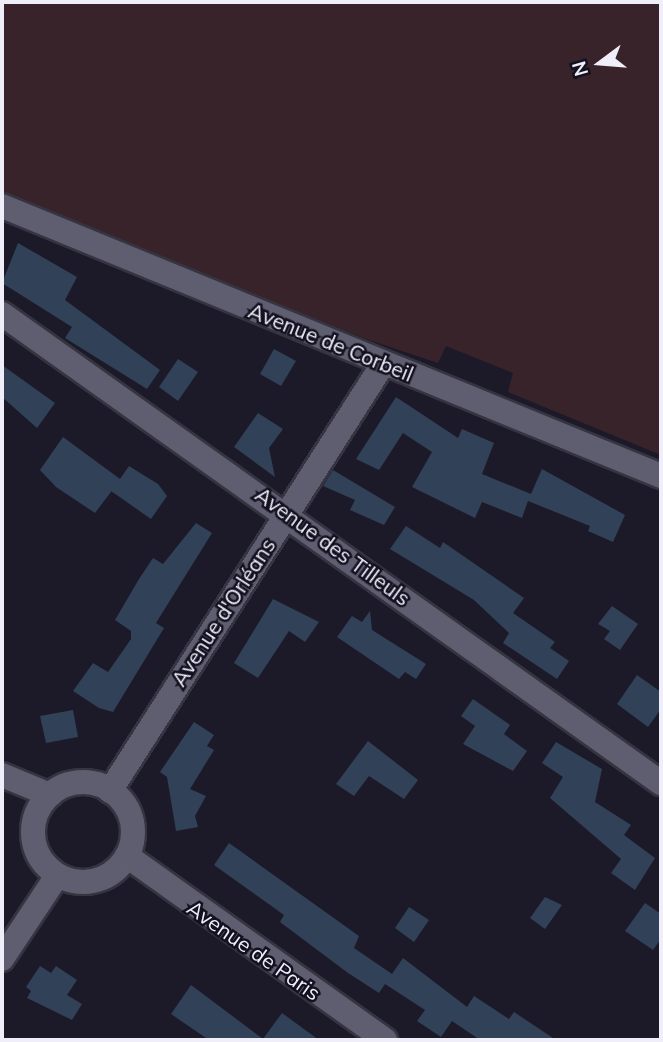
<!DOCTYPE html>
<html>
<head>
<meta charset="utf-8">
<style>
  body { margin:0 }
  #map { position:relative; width:663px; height:1042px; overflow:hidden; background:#1c1a29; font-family:Mulish,sans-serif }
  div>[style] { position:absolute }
  .green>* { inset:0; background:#39232a }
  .building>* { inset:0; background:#314157 }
  .roads { filter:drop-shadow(2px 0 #353440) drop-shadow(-2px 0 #353440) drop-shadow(0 2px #353440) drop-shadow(0 -2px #353440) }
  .minor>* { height:24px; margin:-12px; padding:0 12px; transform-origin:12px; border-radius:12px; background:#5f5e70 }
  .minor>.ring { margin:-12px; padding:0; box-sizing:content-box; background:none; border:24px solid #5f5e70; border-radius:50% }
  span { translate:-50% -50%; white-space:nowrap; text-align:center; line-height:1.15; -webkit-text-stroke:5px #131120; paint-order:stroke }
  .street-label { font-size:21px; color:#efeef9 }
  .frame { position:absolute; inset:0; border:4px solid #efeef9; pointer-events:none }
  .north { position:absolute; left:565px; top:28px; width:70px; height:70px; -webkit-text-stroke:5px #131120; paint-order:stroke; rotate:254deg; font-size:19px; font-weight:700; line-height:28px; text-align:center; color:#efeef9 }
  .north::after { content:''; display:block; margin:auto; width:24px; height:32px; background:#efeef9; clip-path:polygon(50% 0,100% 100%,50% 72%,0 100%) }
</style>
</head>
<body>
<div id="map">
  <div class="green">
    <i style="clip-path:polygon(2px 2px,661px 2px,661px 455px,508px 392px,513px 373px,446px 346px,438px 363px,369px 340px,2px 197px)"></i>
  </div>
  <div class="building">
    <i style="clip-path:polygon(18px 243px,77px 277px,65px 300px,160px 370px,147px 389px,65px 338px,72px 327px,2px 283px)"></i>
    <i style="clip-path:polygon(274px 349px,296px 361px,281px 386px,260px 374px)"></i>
    <i style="clip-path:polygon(178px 359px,198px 372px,178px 401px,159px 387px)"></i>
    <i style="clip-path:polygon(2px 365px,55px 403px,37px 428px,2px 397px)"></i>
    <i style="clip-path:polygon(396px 397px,458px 438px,462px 429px,494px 443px,482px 474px,531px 494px,542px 469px,625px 515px,613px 542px,588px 531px,590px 526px,528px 501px,522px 518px,482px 502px,475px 518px,412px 487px,432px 452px,403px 433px,379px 470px,356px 459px)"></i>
    <i style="clip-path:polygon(258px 413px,283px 429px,269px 448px,275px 477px,234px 447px)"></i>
    <i style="clip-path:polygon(63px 437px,120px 479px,129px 466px,158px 484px,167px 496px,151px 519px,111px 491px,117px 484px,95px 513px,56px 487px,40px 470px)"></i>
    <i style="clip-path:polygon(333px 470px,395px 507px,384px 525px,350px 510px,355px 500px,323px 486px)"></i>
    <i style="clip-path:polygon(196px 523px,212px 533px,156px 623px,164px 628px,113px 712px,99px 708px,73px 691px,93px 663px,108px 672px,131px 639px,131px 631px,115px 620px,139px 579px,153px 558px,163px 564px)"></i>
    <i style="clip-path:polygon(406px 526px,440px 548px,443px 542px,524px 598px,513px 613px,555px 642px,550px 648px,569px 661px,557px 679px,503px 643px,509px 633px,474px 600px,390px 549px)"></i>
    <i style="clip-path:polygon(273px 599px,319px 622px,305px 642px,289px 631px,258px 678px,234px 663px)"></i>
    <i style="clip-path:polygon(612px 606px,638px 624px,620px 650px,604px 639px,610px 631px,598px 624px)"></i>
    <i style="clip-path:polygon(370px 611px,372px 630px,426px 664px,416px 679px,405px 672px,399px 679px,337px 637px,352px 616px,362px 622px)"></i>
    <i style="clip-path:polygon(637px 675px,661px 692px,661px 709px,648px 727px,617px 704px)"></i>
    <i style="clip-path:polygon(473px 699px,510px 725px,504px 734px,527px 751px,513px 771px,463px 744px,475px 726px,461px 716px)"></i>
    <i style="clip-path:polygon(73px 710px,78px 737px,46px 743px,40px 716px)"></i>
    <i style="clip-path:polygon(194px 722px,214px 735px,207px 746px,214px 750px,190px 789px,206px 796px,195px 816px,198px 827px,176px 831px,167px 777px,160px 772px)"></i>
    <i style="clip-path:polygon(368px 741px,418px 780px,404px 799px,369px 776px,354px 796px,336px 784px)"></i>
    <i style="clip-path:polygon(556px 742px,602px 769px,595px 802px,631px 825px,624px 835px,655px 858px,635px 890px,611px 873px,621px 859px,550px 798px,563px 777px,542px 763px)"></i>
    <i style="clip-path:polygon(229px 843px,359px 936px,354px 948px,392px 974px,403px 958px,467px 1007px,474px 996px,509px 1019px,514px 1012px,556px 1040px,480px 1040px,452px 1021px,441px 1037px,417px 1021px,425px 1010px,385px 984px,379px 993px,348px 973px,280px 922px,284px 915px,214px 865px)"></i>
    <i style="clip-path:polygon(545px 897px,562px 905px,545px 929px,530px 918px)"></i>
    <i style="clip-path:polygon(645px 903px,661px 914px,661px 939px,653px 950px,625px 931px)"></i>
    <i style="clip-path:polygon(409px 907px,429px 920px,414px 942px,395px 928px)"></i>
    <i style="clip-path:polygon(40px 966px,51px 973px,56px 966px,77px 980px,67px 995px,82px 1004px,72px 1020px,27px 998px,31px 991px,26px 987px)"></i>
    <i style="clip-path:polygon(191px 985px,263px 1039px,282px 1013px,319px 1040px,209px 1040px,171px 1014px)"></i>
  </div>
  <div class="roads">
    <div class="minor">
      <i style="left:2px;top:206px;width:712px;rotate:22.28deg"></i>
      <i style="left:2px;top:314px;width:809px;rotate:35.44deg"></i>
      <i style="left:2px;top:775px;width:52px;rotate:22.6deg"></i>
      <i class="ring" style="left:33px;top:782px;width:76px;height:76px"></i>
      <i style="left:110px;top:791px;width:507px;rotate:-57.41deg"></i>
      <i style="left:127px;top:856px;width:317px;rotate:35.5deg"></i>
      <i style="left:2px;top:959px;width:100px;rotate:-56.5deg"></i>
    </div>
  </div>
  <div class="street-label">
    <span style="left:331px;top:342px;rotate:22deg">Avenue de Corbeil</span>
    <span style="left:333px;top:546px;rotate:36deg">Avenue des Tilleuls</span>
    <span style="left:223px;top:612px;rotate:-57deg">Avenue d'Orléans</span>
    <span style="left:254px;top:950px;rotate:35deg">Avenue de Paris</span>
  </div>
  <div class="frame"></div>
  <div class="north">N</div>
</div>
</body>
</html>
